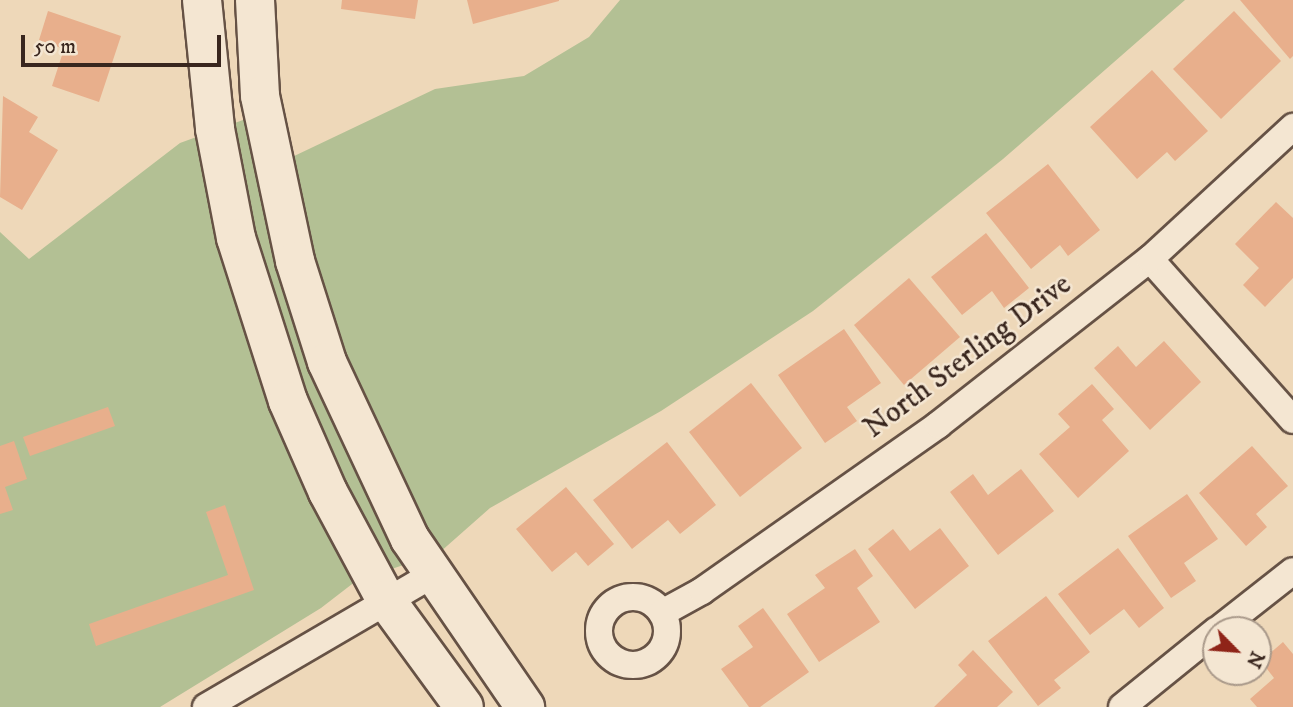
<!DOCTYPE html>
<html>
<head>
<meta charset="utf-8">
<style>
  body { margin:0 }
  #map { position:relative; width:1293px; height:707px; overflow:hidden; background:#eed8b9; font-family:"IM FELL DW Pica",serif }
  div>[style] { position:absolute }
  .green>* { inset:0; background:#b3c094 }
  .building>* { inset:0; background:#e8af8c }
  .roads { filter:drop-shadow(2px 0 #665245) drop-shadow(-2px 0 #665245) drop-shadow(0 2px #665245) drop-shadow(0 -2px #665245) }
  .street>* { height:26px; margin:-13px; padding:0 13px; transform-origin:13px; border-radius:13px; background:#f4e6d2 }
  .street>.ring { margin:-13px; padding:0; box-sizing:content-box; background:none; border:26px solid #f4e6d2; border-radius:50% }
  .secondary>* { height:38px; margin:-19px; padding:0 19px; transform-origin:19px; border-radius:19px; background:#f4e6d2 }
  span { translate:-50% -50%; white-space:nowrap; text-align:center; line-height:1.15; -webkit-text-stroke:5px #f4e6d2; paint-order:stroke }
  .street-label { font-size:30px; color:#39261e }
  .north { position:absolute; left:1202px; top:616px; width:70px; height:70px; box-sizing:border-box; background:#f4e6d2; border:2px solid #a9998a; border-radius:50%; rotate:115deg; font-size:19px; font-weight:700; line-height:28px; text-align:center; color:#39261e }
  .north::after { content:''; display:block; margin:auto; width:24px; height:32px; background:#8f2418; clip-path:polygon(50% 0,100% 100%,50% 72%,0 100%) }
  .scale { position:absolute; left:21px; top:35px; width:200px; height:32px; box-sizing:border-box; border:4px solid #39261e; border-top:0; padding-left:9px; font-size:21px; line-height:24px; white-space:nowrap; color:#39261e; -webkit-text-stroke:5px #f4e6d2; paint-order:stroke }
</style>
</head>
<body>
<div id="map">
  <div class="green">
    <i style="clip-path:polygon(620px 0,1185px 0,1003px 159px,813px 311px,661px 411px,490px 508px,439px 553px,356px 581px,321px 608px,160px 707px,0 707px,0 232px,29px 259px,180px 143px,281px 106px,290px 158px,435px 89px,524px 76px,589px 37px)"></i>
  </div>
  <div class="building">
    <i style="clip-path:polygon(342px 0,418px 0,415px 19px,341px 9px)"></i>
    <i style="clip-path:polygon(467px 0,559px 0,559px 1px,473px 24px)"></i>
    <i style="clip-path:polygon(1240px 0,1293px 0,1293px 56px,1290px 59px)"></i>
    <i style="clip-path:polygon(48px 11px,121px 36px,99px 102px,52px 86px,64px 49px,39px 40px)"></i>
    <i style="clip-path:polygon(1234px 11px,1281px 61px,1221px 119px,1173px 69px)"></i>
    <i style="clip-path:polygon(1152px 70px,1208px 131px,1175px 161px,1167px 152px,1137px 179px,1090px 127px)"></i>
    <i style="clip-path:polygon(3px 96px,38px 117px,29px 132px,58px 150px,22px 210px,0 197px)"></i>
    <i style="clip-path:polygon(1048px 164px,1100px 230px,1068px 256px,1060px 245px,1031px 269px,986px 213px)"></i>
    <i style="clip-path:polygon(1276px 202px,1293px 218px,1293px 278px,1265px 307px,1243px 285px,1259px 268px,1235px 244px)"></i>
    <i style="clip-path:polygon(986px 233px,1029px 288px,1004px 308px,992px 291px,962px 315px,931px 277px)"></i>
    <i style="clip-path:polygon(909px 278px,960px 337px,904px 385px,854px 325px)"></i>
    <i style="clip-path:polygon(844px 329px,881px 383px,847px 407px,857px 421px,825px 443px,778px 375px)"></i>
    <i style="clip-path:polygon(1164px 341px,1201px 382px,1150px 430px,1094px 368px,1118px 346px,1136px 367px)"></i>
    <i style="clip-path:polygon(751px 383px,802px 448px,740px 497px,689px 432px)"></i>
    <i style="clip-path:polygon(1092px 384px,1114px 409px,1102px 420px,1129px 451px,1078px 498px,1039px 454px,1070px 427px,1058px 414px)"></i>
    <i style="clip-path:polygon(108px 407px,115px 426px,30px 456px,23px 437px)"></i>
    <i style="clip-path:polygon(14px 441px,27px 479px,5px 487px,13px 510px,0 514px,0 446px)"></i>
    <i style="clip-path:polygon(667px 442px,716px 505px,680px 534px,668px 520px,632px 549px,593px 500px)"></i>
    <i style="clip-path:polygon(1252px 446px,1288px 486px,1256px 514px,1267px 527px,1246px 546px,1199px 493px)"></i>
    <i style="clip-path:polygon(1021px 469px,1054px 511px,998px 555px,950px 492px,973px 474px,988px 495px)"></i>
    <i style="clip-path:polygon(566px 487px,614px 544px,588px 566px,576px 552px,552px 572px,516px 529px)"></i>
    <i style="clip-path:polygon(1187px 494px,1218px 539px,1184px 563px,1196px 581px,1171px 598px,1128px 536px)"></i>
    <i style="clip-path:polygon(225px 505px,254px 590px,96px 646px,89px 624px,228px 575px,206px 512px)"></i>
    <i style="clip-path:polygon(940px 528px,969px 566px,915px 609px,868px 549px,893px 529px,910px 551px)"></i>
    <i style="clip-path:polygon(1118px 548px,1164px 608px,1139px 628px,1124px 609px,1090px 635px,1058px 594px)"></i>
    <i style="clip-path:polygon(855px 549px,873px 576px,857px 588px,880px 622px,819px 662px,787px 614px,825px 588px,815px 575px)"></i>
    <i style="clip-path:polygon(1046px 596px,1090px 652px,1054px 680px,1061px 688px,1038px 706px,988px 641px)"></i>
    <i style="clip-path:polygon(763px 608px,809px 672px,760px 707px,749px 707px,721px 669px,753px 647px,738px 626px)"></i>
    <i style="clip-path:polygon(1283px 642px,1293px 654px,1293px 707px,1257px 707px,1250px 699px,1274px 678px,1261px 661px)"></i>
    <i style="clip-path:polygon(973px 650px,1013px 692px,997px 707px,934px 707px,967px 675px,958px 665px)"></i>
  </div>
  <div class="roads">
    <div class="street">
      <i style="left:1150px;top:259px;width:215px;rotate:48.4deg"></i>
      <i class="ring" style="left:599px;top:597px;width:42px;height:42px"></i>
      <i style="left:662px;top:613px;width:46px;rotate:-28.8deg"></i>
      <i style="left:702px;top:591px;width:289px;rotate:-35.1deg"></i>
      <i style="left:938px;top:425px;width:269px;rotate:-38.1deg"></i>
      <i style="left:1150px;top:259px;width:195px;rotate:-42.7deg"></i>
      <i style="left:1218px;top:630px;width:95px;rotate:-38.2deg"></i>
      <i style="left:206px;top:707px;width:262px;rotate:-30.3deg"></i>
      <i style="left:1122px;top:707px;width:121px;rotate:-39deg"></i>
    </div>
    <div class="secondary">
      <i style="left:202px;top:0;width:130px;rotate:84.2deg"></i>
      <i style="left:215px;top:129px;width:111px;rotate:79.1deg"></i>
      <i style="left:236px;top:238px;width:171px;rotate:72.3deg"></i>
      <i style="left:288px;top:401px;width:99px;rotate:66.3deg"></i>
      <i style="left:328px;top:492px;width:123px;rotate:61.8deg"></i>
      <i style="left:386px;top:600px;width:132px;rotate:53.9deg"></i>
      <i style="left:255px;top:0;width:96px;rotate:87deg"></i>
      <i style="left:260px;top:96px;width:169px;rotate:78deg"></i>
      <i style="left:295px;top:261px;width:106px;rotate:72.4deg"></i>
      <i style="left:327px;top:362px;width:195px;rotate:64.9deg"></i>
      <i style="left:410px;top:539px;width:204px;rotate:55.6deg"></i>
    </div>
  </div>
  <div class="street-label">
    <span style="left:968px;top:357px;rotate:-37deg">North Sterling Drive</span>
  </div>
  <div class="north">N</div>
  <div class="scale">50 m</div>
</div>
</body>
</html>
